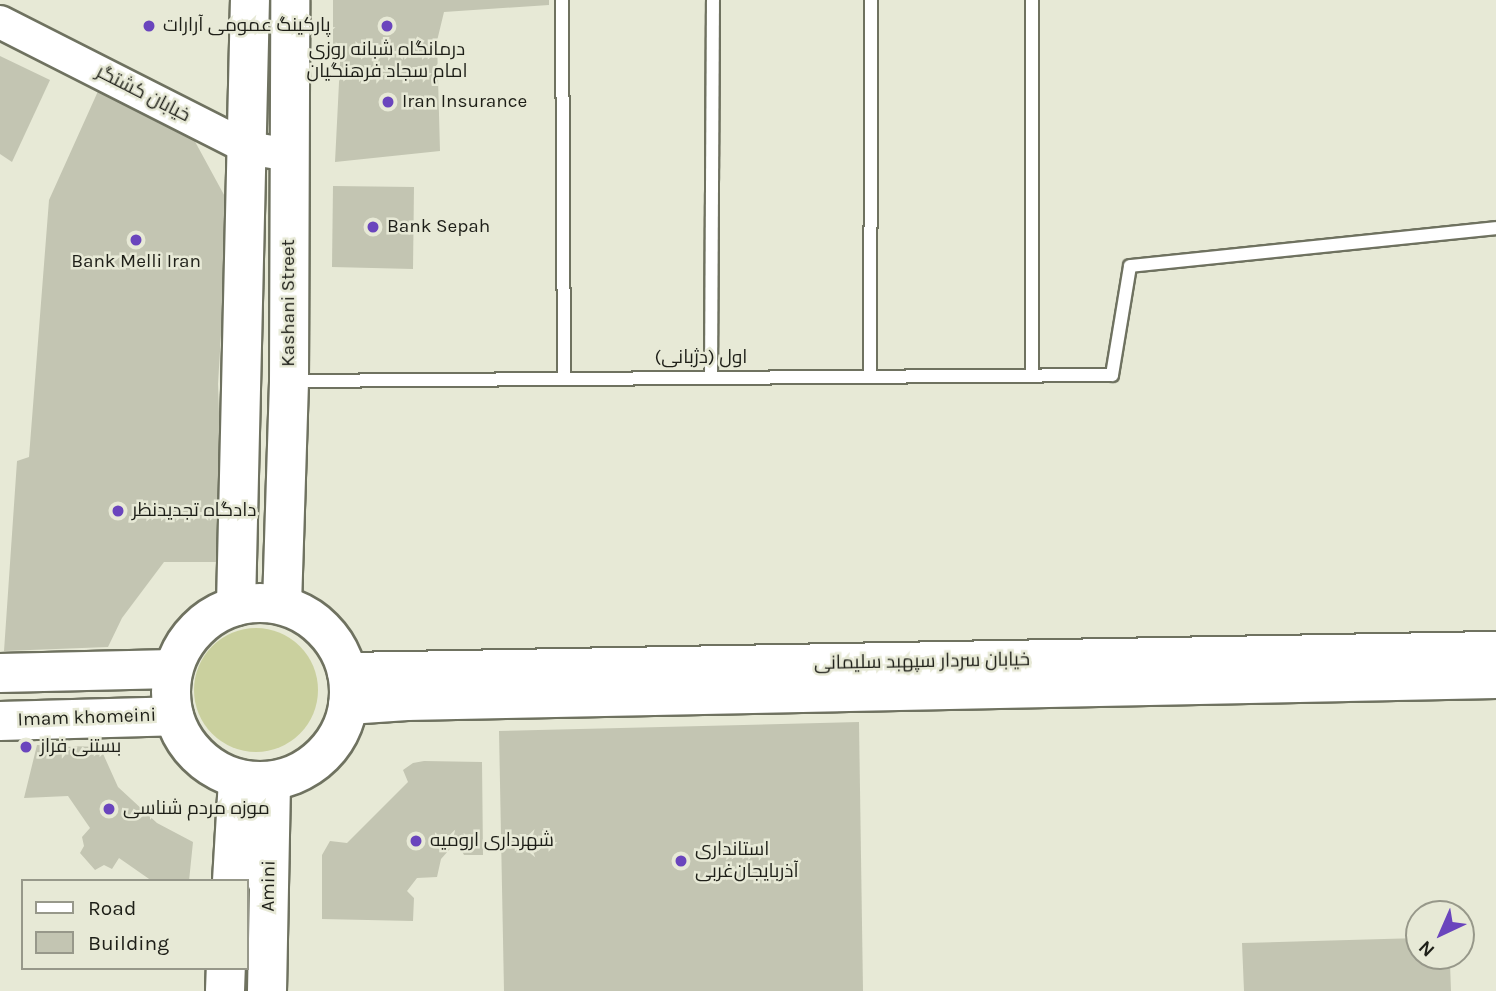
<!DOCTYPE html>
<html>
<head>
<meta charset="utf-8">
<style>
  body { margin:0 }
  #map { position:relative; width:1496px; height:991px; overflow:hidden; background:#e7e9d6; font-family:Karla,Cairo,sans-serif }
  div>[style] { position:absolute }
  .green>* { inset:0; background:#cad09e }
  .round { border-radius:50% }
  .building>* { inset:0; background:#c3c5b2 }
  .roads { filter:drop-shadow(2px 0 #6f7260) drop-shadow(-2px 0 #6f7260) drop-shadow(0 2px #6f7260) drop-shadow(0 -2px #6f7260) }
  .service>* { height:12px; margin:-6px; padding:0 6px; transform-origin:6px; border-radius:6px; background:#fff }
  .tertiary>* { height:32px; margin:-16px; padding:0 16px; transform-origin:16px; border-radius:16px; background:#fff }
  .primary>* { height:38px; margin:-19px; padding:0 19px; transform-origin:19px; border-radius:19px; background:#fff }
  .primary>.ring { margin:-19px; padding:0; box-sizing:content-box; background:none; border:38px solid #fff; border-radius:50% }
  .dots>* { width:19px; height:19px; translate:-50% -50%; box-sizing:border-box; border:4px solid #e7e9d6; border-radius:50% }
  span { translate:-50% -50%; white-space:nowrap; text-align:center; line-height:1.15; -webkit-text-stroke:5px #e7e9d6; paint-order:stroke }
  .poi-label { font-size:19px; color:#1e1f18 }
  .left { translate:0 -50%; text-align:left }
  .street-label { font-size:19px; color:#1e1f18 }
  .legend { position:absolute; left:21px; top:879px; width:228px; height:91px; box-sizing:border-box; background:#e7e9d6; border:2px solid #97988a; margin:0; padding:9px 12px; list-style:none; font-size:21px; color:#1e1f18 }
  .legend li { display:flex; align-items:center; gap:14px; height:35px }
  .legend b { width:35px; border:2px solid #97988a }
  .north { position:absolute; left:1405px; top:900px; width:70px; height:70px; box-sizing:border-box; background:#e7e9d6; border:2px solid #97988a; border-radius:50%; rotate:224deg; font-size:19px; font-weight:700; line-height:28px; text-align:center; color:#1e1f18 }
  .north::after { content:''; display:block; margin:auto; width:24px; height:32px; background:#6a45bd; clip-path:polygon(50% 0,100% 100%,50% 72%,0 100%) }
</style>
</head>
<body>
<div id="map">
  <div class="green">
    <i class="round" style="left:194px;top:628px;width:124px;height:124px"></i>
  </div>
  <div class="building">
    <i style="clip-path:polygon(333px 0,549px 0,549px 5px,444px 12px,437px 41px,440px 151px,335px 162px,341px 43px,333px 44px)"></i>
    <i style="clip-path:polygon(0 56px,50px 80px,12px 162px,0 154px)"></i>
    <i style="clip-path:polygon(99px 89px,192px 136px,229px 204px,218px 384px,224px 562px,164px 562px,122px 618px,108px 647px,4px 651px,17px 461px,29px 457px,49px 200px)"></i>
    <i style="clip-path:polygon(333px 186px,414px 187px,413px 269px,332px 267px)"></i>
    <i style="clip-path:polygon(859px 722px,863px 991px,504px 991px,499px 731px)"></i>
    <i style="clip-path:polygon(37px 745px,100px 747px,118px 787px,157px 823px,193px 842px,189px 881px,152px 881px,119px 858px,112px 869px,104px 865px,95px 870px,80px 853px,84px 846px,82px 837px,90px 828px,68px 796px,24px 798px)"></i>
    <i style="clip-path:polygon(424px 761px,482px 762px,483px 855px,464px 855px,457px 841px,441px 859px,437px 877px,417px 878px,407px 891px,414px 898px,413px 921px,322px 919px,322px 855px,330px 841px,347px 843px,408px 782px,403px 770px,413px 763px)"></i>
    <i style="clip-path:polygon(1419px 938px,1419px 956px,1440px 956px,1440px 963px,1450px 963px,1451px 991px,1244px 991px,1242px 943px)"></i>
  </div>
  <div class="roads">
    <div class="service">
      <i style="left:562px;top:0;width:378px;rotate:89.7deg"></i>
      <i style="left:1032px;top:0;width:375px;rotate:90deg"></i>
      <i style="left:870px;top:376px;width:376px;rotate:-89.8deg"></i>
      <i style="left:711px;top:378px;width:378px;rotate:-89.7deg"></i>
      <i style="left:293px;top:381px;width:819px;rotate:-0.42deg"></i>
      <i style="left:1112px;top:375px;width:110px;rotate:-80.6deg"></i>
      <i style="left:1130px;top:266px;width:368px;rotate:-5.9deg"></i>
    </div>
    <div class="tertiary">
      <i style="left:0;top:22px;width:278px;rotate:26.9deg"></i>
      <i style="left:248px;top:148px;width:43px;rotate:9.5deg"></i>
    </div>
    <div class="primary">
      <i class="ring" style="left:171px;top:603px;width:140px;height:140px"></i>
      <i style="left:282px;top:605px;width:224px;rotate:-88.2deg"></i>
      <i style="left:289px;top:381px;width:381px;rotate:-89.8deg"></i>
      <i style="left:236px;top:606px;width:606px;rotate:-88.68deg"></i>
      <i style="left:347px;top:672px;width:1149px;rotate:-1.05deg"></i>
      <i style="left:0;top:673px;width:173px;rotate:-1.3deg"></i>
      <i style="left:348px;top:705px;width:59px;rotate:-3.9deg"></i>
      <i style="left:407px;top:701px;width:1089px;rotate:-1.16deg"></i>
      <i style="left:0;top:721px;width:174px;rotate:-1.6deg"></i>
      <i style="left:232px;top:881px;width:102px;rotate:-86.6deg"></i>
      <i style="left:225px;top:991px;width:23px;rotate:-88deg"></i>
      <i style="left:267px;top:991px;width:210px;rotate:-88.9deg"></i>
    </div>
  </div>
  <div class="dots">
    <i style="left:149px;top:26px;background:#6a45bd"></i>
    <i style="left:387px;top:26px;background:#6a45bd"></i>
    <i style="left:388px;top:102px;background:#6a45bd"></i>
    <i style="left:373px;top:227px;background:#6a45bd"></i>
    <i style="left:136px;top:240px;background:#6a45bd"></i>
    <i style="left:118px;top:511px;background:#6a45bd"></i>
    <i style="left:26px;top:747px;background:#6a45bd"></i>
    <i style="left:109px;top:809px;background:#6a45bd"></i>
    <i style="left:416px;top:841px;background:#6a45bd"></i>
    <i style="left:681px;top:861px;background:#6a45bd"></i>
  </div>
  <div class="poi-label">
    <span class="left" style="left:163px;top:26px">پارکینگ عمومی آرارات</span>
    <span style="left:387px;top:61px">درمانگاه شبانه روزی<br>امام سجاد فرهنگیان</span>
    <span class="left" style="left:402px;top:102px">Iran Insurance</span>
    <span class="left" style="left:387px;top:227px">Bank Sepah</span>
    <span style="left:136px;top:262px">Bank Melli Iran</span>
    <span class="left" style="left:132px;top:511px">دادگاه تجدیدنظر</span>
    <span class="left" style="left:40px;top:747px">بستنی فراز</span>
    <span class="left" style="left:123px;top:809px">موزه مردم شناسی</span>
    <span class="left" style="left:430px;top:841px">شهرداری ارومیه</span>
    <span class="left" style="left:695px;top:861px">استانداری<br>آذربایجان‌غربی</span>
  </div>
  <div class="street-label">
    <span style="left:143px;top:94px;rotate:27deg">خیابان کشتگر</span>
    <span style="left:289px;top:303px;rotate:-90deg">Kashani Street</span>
    <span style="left:701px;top:358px">اول (دژبانی)</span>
    <span style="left:922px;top:662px;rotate:-1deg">خیابان سردار سپهبد سلیمانی</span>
    <span style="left:87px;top:718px;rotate:-2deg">Imam khomeini</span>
    <span style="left:269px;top:886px;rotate:-89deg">Amini</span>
  </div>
  <ul class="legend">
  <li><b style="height:9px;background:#fff"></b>Road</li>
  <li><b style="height:19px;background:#c3c5b2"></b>Building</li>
  </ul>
  <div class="north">N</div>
</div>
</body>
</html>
